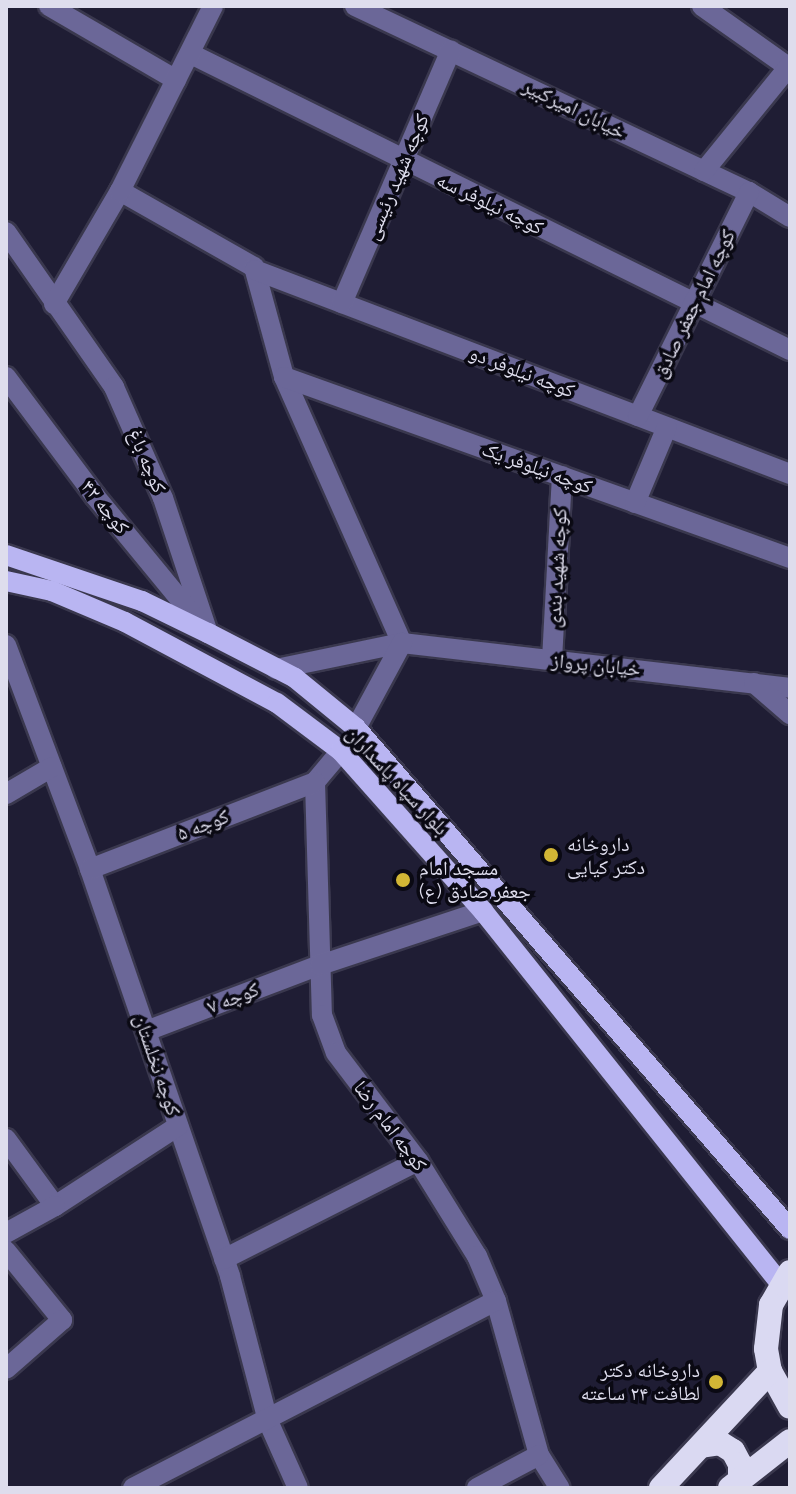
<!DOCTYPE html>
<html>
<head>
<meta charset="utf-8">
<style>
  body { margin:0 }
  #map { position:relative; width:796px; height:1494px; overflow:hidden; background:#1f1d34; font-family:Raleway,"Noto Naskh Arabic",sans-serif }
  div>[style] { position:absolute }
  .roads { filter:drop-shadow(2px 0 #3a384e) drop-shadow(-2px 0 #3a384e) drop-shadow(0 2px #3a384e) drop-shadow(0 -2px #3a384e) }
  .minor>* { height:20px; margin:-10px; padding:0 10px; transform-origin:10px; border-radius:10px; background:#6b6798 }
  .major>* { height:20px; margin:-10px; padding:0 10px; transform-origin:10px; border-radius:10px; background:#b9b5f2 }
  .highway>* { height:24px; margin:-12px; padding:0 12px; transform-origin:12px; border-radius:12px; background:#dad9f2 }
  .dots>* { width:22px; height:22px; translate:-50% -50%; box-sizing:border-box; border:4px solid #0a0913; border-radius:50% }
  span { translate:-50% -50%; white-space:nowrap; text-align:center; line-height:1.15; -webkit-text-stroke:7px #0a0913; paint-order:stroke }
  .street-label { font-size:20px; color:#dedded }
  .poi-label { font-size:20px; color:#dedded }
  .left { translate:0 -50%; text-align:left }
  .right { translate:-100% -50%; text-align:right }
  .frame { position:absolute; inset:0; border:8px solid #dedded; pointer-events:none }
</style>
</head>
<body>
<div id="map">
  <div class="roads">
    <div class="minor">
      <i style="left:49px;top:6px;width:147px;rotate:30.2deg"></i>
      <i style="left:355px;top:6px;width:436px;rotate:25.3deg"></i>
      <i style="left:749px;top:192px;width:48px;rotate:31.4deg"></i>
      <i style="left:702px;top:6px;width:105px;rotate:35.3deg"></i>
      <i style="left:191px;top:54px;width:668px;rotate:26.3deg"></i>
      <i style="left:704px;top:171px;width:136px;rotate:-50.9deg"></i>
      <i style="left:120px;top:191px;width:154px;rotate:29.6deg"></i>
      <i style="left:254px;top:267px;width:114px;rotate:74.7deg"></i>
      <i style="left:284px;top:377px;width:291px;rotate:66.1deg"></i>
      <i style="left:6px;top:232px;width:189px;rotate:55.1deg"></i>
      <i style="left:114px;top:387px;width:121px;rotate:66.2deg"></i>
      <i style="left:163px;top:498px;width:142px;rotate:71.6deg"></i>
      <i style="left:255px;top:270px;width:573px;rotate:20.87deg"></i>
      <i style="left:342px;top:303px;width:275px;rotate:-66.7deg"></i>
      <i style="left:54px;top:304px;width:131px;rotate:-59.7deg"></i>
      <i style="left:120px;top:191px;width:207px;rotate:-63.3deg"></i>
      <i style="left:6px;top:377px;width:149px;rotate:53.2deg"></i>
      <i style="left:95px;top:496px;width:166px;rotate:50.6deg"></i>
      <i style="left:284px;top:377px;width:537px;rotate:19.68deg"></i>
      <i style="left:638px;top:416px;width:250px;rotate:-63.6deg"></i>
      <i style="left:635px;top:503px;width:82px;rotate:-67.2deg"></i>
      <i style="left:6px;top:645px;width:239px;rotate:69.4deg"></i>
      <i style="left:90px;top:869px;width:430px;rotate:71deg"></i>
      <i style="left:230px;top:1276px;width:150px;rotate:75.3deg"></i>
      <i style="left:268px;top:1421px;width:73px;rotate:65.9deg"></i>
      <i style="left:552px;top:660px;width:184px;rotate:-86.9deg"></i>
      <i style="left:276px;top:669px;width:129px;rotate:-11.7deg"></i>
      <i style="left:402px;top:643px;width:391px;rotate:6.6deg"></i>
      <i style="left:754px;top:683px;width:48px;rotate:40.7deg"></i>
      <i style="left:356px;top:728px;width:97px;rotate:-61.6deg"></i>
      <i style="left:341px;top:751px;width:40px;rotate:130deg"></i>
      <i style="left:315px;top:782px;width:233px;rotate:88.3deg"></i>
      <i style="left:322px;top:1015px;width:40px;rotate:69.8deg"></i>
      <i style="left:336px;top:1053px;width:136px;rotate:52.8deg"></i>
      <i style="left:418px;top:1161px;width:112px;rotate:58.2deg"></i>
      <i style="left:477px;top:1256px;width:49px;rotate:67.1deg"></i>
      <i style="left:496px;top:1301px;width:160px;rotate:74.4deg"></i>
      <i style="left:539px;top:1455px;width:39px;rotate:58deg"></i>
      <i style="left:6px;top:794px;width:53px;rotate:-30.4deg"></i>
      <i style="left:90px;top:869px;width:241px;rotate:-21.1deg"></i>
      <i style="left:146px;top:1031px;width:186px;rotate:-20.8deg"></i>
      <i style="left:320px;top:965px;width:172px;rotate:-18.3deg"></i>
      <i style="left:6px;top:1139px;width:83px;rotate:53.8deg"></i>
      <i style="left:55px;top:1206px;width:147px;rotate:-33deg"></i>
      <i style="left:6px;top:1233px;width:56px;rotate:-28.9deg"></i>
      <i style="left:6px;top:1251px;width:89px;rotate:50.9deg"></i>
      <i style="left:62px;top:1320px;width:74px;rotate:138.8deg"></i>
      <i style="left:224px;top:1259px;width:217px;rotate:-26.8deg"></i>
      <i style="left:133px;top:1488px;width:408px;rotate:-27.3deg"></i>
      <i style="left:477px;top:1488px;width:70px;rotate:-28deg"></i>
    </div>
    <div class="major">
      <i style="left:6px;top:555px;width:144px;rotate:18.7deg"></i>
      <i style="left:142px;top:601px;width:73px;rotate:25.9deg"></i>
      <i style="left:208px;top:633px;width:98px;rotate:27.3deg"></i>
      <i style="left:295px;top:678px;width:79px;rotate:39.3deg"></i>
      <i style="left:356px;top:728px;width:663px;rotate:49.1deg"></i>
      <i style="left:6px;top:581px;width:47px;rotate:12.3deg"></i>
      <i style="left:52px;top:591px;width:79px;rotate:23deg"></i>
      <i style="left:125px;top:622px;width:172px;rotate:28.1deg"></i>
      <i style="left:277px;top:703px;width:80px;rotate:36.9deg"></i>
      <i style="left:341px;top:751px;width:214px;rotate:48.4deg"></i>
      <i style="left:483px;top:911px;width:477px;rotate:51.4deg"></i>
    </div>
    <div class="highway">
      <i style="left:790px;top:1272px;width:38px;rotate:120deg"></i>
      <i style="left:771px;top:1305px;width:44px;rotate:96.5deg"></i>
      <i style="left:766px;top:1349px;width:22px;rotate:80deg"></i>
      <i style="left:770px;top:1371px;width:41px;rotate:60.9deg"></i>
      <i style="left:701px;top:1446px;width:19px;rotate:-9deg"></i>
      <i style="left:720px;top:1443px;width:15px;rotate:32deg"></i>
      <i style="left:733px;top:1451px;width:15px;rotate:62deg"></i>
      <i style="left:740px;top:1464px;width:15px;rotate:90deg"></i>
      <i style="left:661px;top:1488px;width:160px;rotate:-47deg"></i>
      <i style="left:730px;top:1488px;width:76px;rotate:-38.1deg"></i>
    </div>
  </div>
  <div class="dots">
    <i style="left:551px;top:855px;background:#d2b635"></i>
    <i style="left:403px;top:880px;background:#d2b635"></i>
    <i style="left:716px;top:1382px;background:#d2b635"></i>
  </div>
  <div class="street-label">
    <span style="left:574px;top:109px;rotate:26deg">خیابان امیرکبیر</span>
    <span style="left:397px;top:177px;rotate:-67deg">کوچه شهید رئیسی</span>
    <span style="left:490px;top:204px;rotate:26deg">کوچه نیلوفر سه</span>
    <span style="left:694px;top:304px;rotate:-64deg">کوچه امام جعفر صادق</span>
    <span style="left:522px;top:372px;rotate:21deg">کوچه نیلوفر دو</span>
    <span style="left:147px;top:461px;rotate:67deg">کوچه باغ</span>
    <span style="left:537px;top:468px;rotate:20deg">کوچه نیلوفر یک</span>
    <span style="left:105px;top:507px;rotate:51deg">کوچه ۴۲</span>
    <span style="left:557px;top:568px;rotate:-87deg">کوچه شهید بندی</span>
    <span style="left:596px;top:665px;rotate:6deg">خیابان پرواز</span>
    <span style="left:397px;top:781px;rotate:47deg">بلوار سپاه پاسداران</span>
    <span style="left:203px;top:825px;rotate:-21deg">کوچه ۵</span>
    <span style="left:233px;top:998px;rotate:-21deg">کوچه ۷</span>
    <span style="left:157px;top:1065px;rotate:71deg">کوچه نخلستان</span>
    <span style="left:390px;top:1126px;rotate:53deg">کوچه امام رضا</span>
  </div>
  <div class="poi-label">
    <span class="left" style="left:567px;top:856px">داروخانه<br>دکتر کیایی</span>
    <span class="left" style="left:419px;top:880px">مسجد امام<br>جعفر صادق (ع)</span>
    <span class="right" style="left:700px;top:1382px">داروخانه دکتر<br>لطافت ۲۴ ساعته</span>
  </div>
  <div class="frame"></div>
</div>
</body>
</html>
